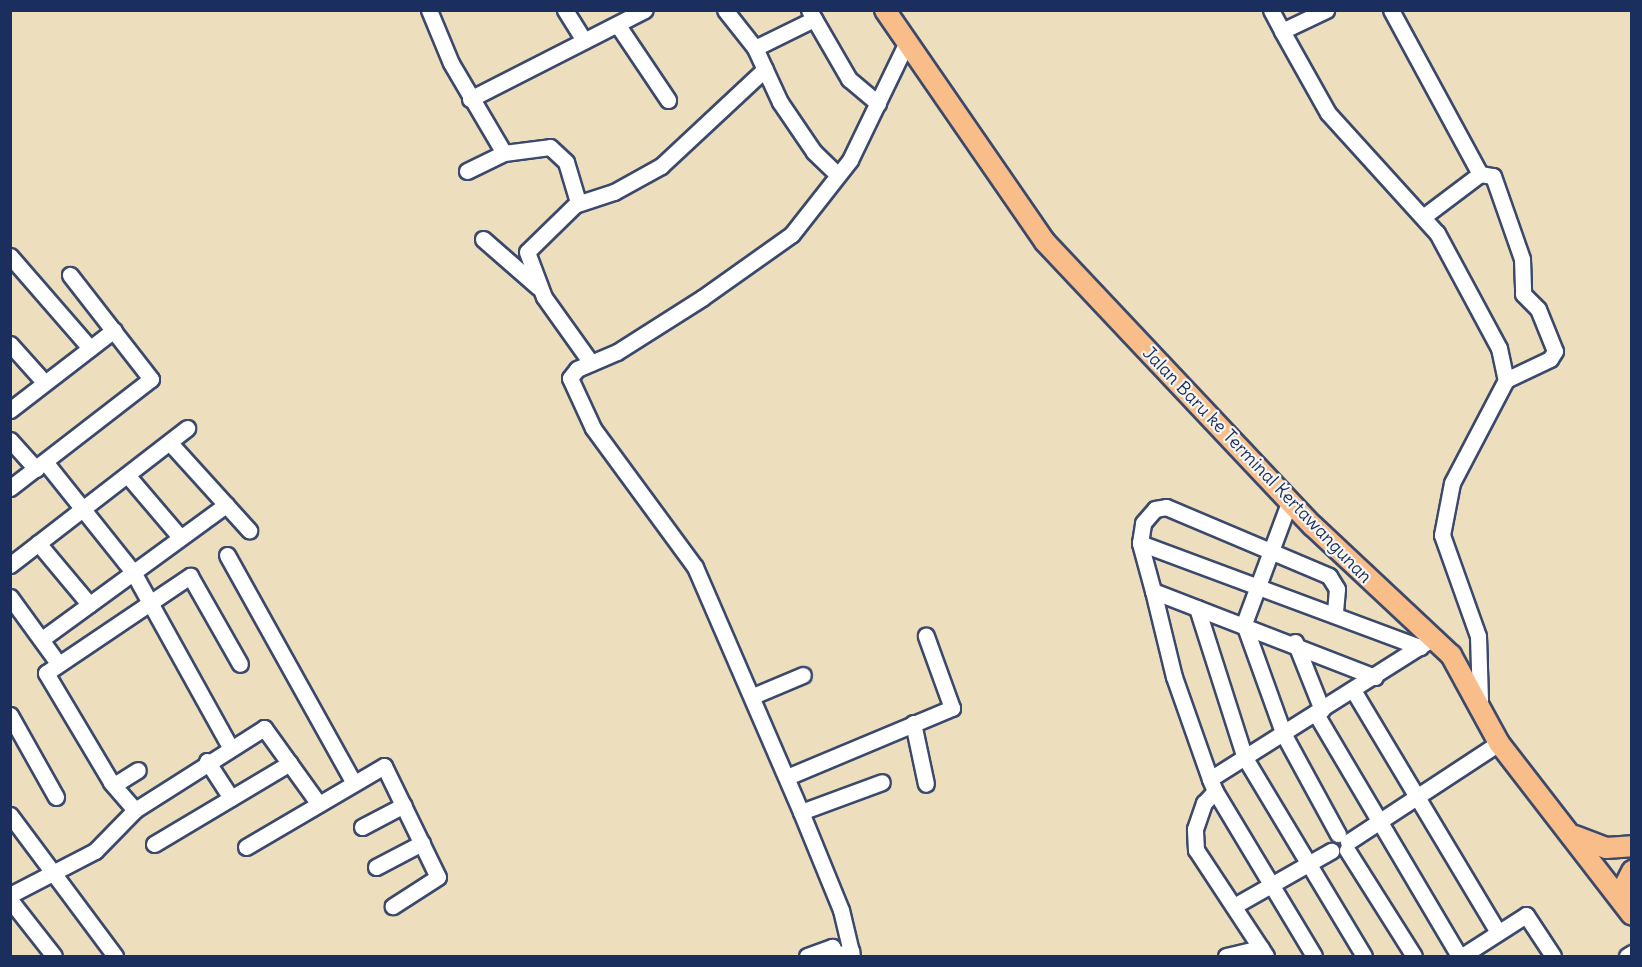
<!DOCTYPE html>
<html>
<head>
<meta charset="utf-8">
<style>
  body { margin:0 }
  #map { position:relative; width:1642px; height:967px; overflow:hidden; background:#eddfbe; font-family:Delius,sans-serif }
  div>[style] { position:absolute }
  .roads { filter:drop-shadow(2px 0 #3a496c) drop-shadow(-2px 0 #3a496c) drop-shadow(0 2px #3a496c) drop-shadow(0 -2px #3a496c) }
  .minor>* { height:15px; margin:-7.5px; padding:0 7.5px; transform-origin:7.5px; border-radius:7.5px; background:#fff }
  .major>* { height:20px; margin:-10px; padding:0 10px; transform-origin:10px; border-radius:10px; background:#f8bd89 }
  span { translate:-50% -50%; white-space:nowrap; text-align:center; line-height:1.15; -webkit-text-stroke:4.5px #f6f6f2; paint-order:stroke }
  .street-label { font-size:18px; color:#1b2f5e }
  .frame { position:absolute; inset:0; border:12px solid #1b2f5e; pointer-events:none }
</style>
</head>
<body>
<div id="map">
  <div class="roads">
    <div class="minor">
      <i style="left:429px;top:10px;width:57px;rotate:67.5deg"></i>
      <i style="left:451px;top:63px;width:104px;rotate:59.5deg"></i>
      <i style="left:504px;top:153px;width:46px;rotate:-7.4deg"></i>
      <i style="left:550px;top:147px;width:22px;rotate:43deg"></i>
      <i style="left:566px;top:162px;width:42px;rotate:73.3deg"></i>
      <i style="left:578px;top:202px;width:71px;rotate:135.6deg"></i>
      <i style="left:527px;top:252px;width:48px;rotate:69.3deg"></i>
      <i style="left:544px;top:297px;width:81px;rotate:54.5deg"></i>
      <i style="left:565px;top:10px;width:36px;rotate:58deg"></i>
      <i style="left:725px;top:10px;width:48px;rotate:51.7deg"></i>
      <i style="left:755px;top:48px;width:60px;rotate:65.2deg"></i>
      <i style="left:780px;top:102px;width:60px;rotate:55.8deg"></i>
      <i style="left:814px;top:152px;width:33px;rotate:44deg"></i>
      <i style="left:809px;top:10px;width:80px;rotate:59.9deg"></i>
      <i style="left:849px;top:79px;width:38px;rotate:40deg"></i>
      <i style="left:1271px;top:10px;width:24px;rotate:62deg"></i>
      <i style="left:1282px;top:31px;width:49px;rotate:-25.5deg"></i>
      <i style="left:1391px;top:10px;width:187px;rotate:61.5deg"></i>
      <i style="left:1480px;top:174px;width:71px;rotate:143deg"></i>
      <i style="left:619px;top:27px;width:88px;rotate:56.1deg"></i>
      <i style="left:1282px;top:31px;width:94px;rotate:60.7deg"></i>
      <i style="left:1328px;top:113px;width:162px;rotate:47.8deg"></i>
      <i style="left:1437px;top:233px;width:131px;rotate:61.7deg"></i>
      <i style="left:1499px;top:348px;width:33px;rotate:78deg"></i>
      <i style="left:1506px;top:380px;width:116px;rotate:117.7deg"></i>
      <i style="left:1452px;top:483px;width:53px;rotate:100.9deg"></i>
      <i style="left:1442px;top:535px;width:107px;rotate:70.4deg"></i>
      <i style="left:1478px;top:636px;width:64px;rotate:88.2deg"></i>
      <i style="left:755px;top:48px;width:66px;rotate:-26.2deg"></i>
      <i style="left:470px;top:99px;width:196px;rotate:-27deg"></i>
      <i style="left:467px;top:171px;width:41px;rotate:-25.9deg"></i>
      <i style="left:1480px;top:174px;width:13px;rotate:9deg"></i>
      <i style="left:1493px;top:176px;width:88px;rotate:70.7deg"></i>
      <i style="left:1522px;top:259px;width:35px;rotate:88deg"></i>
      <i style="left:1523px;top:294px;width:21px;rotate:45deg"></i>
      <i style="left:1538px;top:309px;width:45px;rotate:68deg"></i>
      <i style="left:1555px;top:351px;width:9px;rotate:122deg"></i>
      <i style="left:1550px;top:359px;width:49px;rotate:154.5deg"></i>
      <i style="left:577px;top:204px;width:39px;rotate:-18deg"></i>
      <i style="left:614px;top:192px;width:54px;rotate:-29deg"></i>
      <i style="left:661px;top:166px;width:142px;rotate:-43deg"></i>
      <i style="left:483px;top:239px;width:73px;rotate:41.1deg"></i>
      <i style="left:10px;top:256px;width:122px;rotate:49deg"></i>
      <i style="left:10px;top:344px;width:52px;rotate:48.1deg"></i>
      <i style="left:10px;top:410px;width:131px;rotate:-37.6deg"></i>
      <i style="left:10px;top:440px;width:39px;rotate:48deg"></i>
      <i style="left:170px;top:443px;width:118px;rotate:47.8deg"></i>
      <i style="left:46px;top:463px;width:139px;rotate:51.4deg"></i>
      <i style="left:133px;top:572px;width:200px;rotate:61deg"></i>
      <i style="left:128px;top:476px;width:80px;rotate:49.6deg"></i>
      <i style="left:10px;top:488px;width:178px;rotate:-37.7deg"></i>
      <i style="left:151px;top:379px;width:132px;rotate:-127.9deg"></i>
      <i style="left:1290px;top:500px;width:132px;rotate:110.4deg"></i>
      <i style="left:1244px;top:624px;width:118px;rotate:70.2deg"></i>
      <i style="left:1284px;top:735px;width:113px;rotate:61.4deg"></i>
      <i style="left:38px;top:543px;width:80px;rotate:50.1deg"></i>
      <i style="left:1140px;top:543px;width:299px;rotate:20.4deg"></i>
      <i style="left:227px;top:555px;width:259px;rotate:60.9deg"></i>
      <i style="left:10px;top:565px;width:224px;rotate:-37.7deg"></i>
      <i style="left:1153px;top:591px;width:50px;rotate:-105.2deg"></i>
      <i style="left:1140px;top:543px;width:20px;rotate:-81deg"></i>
      <i style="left:1143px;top:523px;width:18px;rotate:-49deg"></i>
      <i style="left:1155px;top:509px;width:11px;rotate:-10deg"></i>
      <i style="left:1166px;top:507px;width:177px;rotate:22.9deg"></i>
      <i style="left:1329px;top:576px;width:15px;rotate:58deg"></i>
      <i style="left:1337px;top:589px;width:25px;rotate:95deg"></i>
      <i style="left:10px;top:597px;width:82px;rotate:54deg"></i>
      <i style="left:1197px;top:608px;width:157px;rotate:72.3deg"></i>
      <i style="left:1245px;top:758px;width:231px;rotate:59deg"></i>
      <i style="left:42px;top:639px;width:228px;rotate:-36.1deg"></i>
      <i style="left:1295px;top:642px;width:73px;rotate:68.3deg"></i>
      <i style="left:1353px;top:690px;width:282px;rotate:59.1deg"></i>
      <i style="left:753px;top:696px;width:54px;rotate:-22.8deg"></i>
      <i style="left:1316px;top:714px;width:281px;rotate:59.4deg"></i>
      <i style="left:10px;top:715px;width:94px;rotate:60.7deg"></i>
      <i style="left:913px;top:723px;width:62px;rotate:78deg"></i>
      <i style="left:207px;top:761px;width:44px;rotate:57deg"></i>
      <i style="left:787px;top:777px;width:179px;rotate:-22.7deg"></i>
      <i style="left:952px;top:708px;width:77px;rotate:-109.9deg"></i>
      <i style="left:1210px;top:779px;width:108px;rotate:-109.4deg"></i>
      <i style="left:1174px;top:677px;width:89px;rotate:-103.7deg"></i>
      <i style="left:1153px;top:591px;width:238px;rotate:21.2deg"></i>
      <i style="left:114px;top:785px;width:28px;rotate:-32deg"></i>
      <i style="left:1215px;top:791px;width:192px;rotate:59deg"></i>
      <i style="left:135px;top:810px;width:153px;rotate:-32.4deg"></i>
      <i style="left:264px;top:728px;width:92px;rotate:54.2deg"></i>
      <i style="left:801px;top:812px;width:86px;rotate:-20.3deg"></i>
      <i style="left:10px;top:815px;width:176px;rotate:53.3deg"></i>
      <i style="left:362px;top:827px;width:47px;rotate:-27.6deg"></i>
      <i style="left:1348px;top:842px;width:181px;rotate:-33.3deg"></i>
      <i style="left:154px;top:844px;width:158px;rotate:-30.8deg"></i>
      <i style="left:246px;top:847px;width:160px;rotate:-30.4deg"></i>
      <i style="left:384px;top:766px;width:123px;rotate:64.1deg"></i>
      <i style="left:438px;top:877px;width:54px;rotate:147.2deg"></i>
      <i style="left:1347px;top:850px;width:125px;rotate:57.7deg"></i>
      <i style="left:376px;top:867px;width:52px;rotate:-27.6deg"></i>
      <i style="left:10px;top:895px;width:96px;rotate:-27.4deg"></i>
      <i style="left:95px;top:851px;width:57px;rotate:-45.7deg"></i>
      <i style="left:135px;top:810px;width:37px;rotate:-131deg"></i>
      <i style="left:111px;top:782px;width:127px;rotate:-120.8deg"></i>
      <i style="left:46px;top:673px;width:174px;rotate:-34deg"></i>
      <i style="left:190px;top:576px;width:101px;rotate:60.4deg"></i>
      <i style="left:10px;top:900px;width:71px;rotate:51.8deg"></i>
      <i style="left:1234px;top:906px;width:112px;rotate:-29.6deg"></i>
      <i style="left:807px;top:956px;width:27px;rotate:-20deg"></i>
      <i style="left:832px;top:947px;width:9px;rotate:58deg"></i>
      <i style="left:837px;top:955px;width:15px;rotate:-16deg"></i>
      <i style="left:852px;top:956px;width:47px;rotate:-103.4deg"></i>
      <i style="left:841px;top:910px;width:106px;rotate:-112.2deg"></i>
      <i style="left:801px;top:812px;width:267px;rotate:-113.4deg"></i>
      <i style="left:695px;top:567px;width:172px;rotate:-126.3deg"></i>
      <i style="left:593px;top:428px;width:55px;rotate:-114.7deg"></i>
      <i style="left:570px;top:378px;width:11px;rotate:-52deg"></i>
      <i style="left:577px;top:369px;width:43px;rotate:-23deg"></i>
      <i style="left:617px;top:352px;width:101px;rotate:-32.4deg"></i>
      <i style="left:702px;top:298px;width:110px;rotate:-35.4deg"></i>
      <i style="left:792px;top:234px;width:94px;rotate:-51.9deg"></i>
      <i style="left:850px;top:160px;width:129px;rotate:-64.2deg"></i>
      <i style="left:1226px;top:956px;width:36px;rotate:-13deg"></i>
      <i style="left:1266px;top:956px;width:127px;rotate:-123.4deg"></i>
      <i style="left:1196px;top:850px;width:21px;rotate:-93deg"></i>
      <i style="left:1195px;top:829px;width:28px;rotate:-71deg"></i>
      <i style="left:1204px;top:803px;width:16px;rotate:-47deg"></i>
      <i style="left:1215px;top:791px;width:13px;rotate:-113deg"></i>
      <i style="left:1210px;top:779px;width:266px;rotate:-32.3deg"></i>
      <i style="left:1462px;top:956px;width:76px;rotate:-32.6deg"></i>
      <i style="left:1526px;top:915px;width:49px;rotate:56.6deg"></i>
      <i style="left:1627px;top:956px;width:6px;rotate:-31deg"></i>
    </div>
    <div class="major">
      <i style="left:885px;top:10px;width:282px;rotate:55.4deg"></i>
      <i style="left:1045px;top:242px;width:390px;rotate:46.7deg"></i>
      <i style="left:1313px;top:526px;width:189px;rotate:43.1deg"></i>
      <i style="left:1451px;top:655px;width:100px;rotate:61.4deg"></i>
      <i style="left:1499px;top:743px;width:217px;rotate:52.3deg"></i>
      <i style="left:1575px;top:836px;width:33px;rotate:21deg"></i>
      <i style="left:1606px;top:848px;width:26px;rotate:-4deg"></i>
      <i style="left:1629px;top:905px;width:5px;rotate:-169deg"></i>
      <i style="left:1624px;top:904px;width:19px;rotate:-87deg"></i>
      <i style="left:1625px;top:885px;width:16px;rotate:-63deg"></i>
    </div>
  </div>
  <div class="street-label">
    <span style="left:1257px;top:465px;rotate:46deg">Jalan Baru ke Terminal Kertawangunan</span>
  </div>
  <div class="frame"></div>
</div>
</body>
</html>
